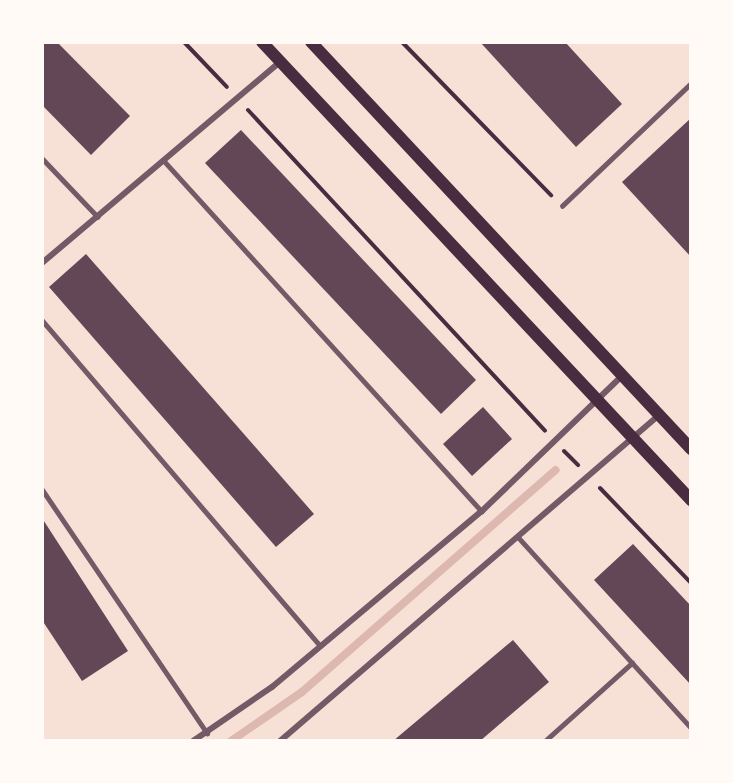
<!DOCTYPE html>
<html>
<head>
<meta charset="utf-8">
<style>
  body { margin:0 }
  #map { position:relative; width:733px; height:783px; overflow:hidden; background:#f7e1d7; font-family:"PT Sans Narrow",sans-serif }
  div>[style] { position:absolute }
  .stream>* { height:8px; margin:-4px; padding:0 4px; transform-origin:4px; border-radius:4px; background:#dcb8b0 }
  .building>* { inset:0; background:#644757 }
  .path>* { height:4px; margin:-2px; padding:0 2px; transform-origin:2px; border-radius:2px; background:#4a2c40 }
  .service>* { height:4.5px; margin:-2.25px; padding:0 2.25px; transform-origin:2.25px; border-radius:2.25px; background:#755966 }
  .minor>* { height:6px; margin:-3px; padding:0 3px; transform-origin:3px; border-radius:3px; background:#755966 }
  .secondary>* { height:12px; margin:-6px; padding:0 6px; transform-origin:6px; border-radius:6px; background:#4a2c40 }
  span { translate:-50% -50%; white-space:nowrap; text-align:center; line-height:1.15; -webkit-text-stroke:4.5px #fffaf5; paint-order:stroke }
  .frame { position:absolute; inset:0; border:44px solid #fffaf5; pointer-events:none }
</style>
</head>
<body>
<div id="map">
  <div class="stream">
    <i style="left:231px;top:741px;width:86px;rotate:-34.6deg"></i>
    <i style="left:302px;top:692px;width:337px;rotate:-41.2deg"></i>
  </div>
  <div class="building">
    <i style="clip-path:polygon(42px 42px,57px 42px,130px 116px,91px 155px,42px 105px)"></i>
    <i style="clip-path:polygon(480px 42px,565px 42px,622px 104px,576px 147px)"></i>
    <i style="clip-path:polygon(691px 118px,691px 257px,622px 182px)"></i>
    <i style="clip-path:polygon(241px 130px,476px 380px,441px 414px,205px 163px)"></i>
    <i style="clip-path:polygon(86px 254px,314px 514px,276px 547px,49px 287px)"></i>
    <i style="clip-path:polygon(483px 407px,512px 439px,472px 476px,443px 444px)"></i>
    <i style="clip-path:polygon(42px 518px,128px 651px,82px 681px,42px 620px)"></i>
    <i style="clip-path:polygon(633px 544px,691px 606px,691px 685px,594px 580px)"></i>
    <i style="clip-path:polygon(513px 640px,549px 682px,480px 741px,393px 741px)"></i>
  </div>
  <div class="path">
    <i style="left:184px;top:42px;width:62px;rotate:46.3deg"></i>
    <i style="left:402px;top:42px;width:214px;rotate:45.8deg"></i>
    <i style="left:248px;top:110px;width:437px;rotate:47.2deg"></i>
    <i style="left:564px;top:451px;width:20px;rotate:45deg"></i>
    <i style="left:600px;top:488px;width:132px;rotate:46.2deg"></i>
  </div>
  <div class="service">
    <i style="left:42px;top:158px;width:81px;rotate:46.5deg"></i>
    <i style="left:166px;top:163px;width:470px;rotate:47.8deg"></i>
    <i style="left:562px;top:206px;width:178px;rotate:-43.6deg"></i>
    <i style="left:42px;top:320px;width:428px;rotate:49.5deg"></i>
    <i style="left:42px;top:489px;width:295px;rotate:55.9deg"></i>
    <i style="left:519px;top:538px;width:256px;rotate:47.8deg"></i>
    <i style="left:545px;top:741px;width:117px;rotate:-41.9deg"></i>
  </div>
  <div class="minor">
    <i style="left:42px;top:263px;width:312px;rotate:-40.2deg"></i>
    <i style="left:193px;top:741px;width:96px;rotate:-34.4deg"></i>
    <i style="left:272px;top:687px;width:274px;rotate:-40deg"></i>
    <i style="left:482px;top:511px;width:194px;rotate:-44deg"></i>
    <i style="left:280px;top:741px;width:500px;rotate:-40.7deg"></i>
  </div>
  <div class="secondary">
    <i style="left:262px;top:42px;width:628px;rotate:46.87deg"></i>
    <i style="left:311px;top:42px;width:557px;rotate:46.96deg"></i>
  </div>
  <div class="frame"></div>
</div>
</body>
</html>
